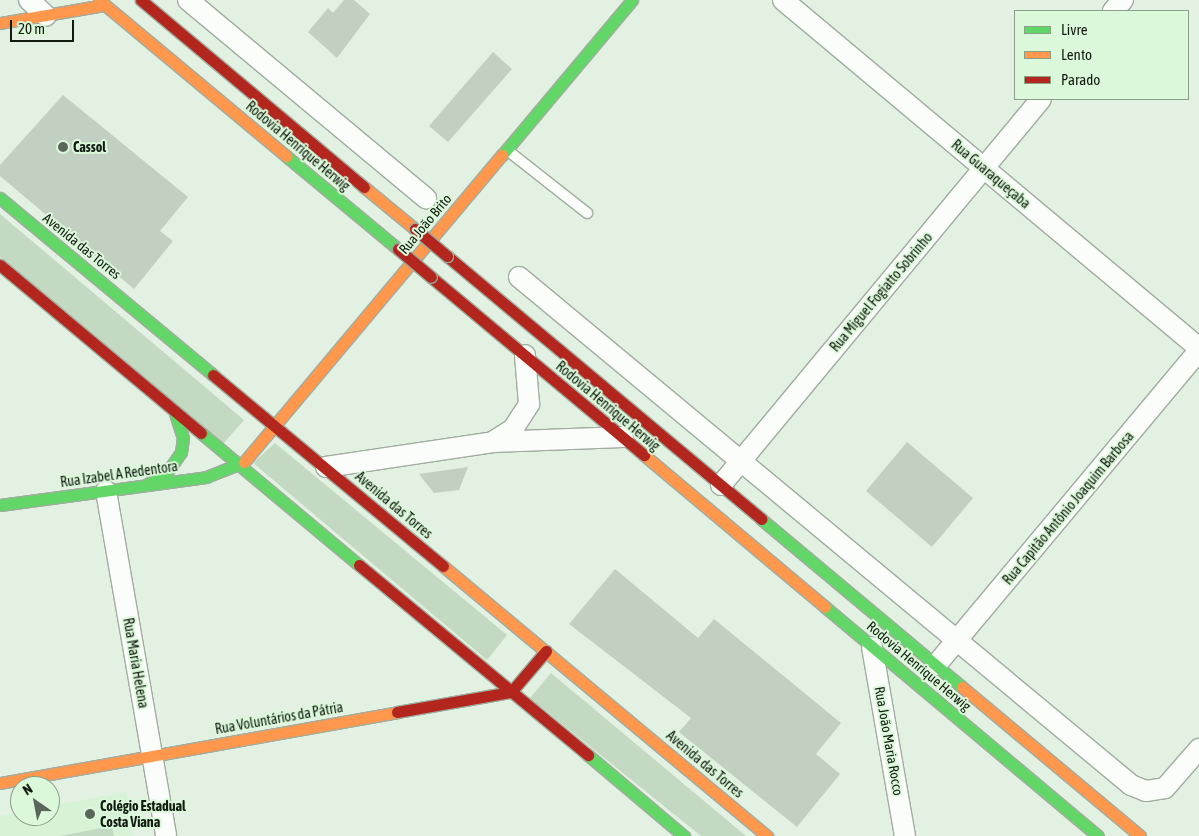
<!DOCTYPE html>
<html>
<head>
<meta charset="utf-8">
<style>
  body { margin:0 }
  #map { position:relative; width:1199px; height:836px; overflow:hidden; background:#e2f1e1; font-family:"Asap Condensed",sans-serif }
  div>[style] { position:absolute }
  .built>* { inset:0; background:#d8f2d7 }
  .green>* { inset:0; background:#c3d9c1 }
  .building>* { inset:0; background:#c1d0c0 }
  .roads { filter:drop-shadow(1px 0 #a1aca0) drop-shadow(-1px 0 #a1aca0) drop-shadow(0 1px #a1aca0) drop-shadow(0 -1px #a1aca0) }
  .lane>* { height:10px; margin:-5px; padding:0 5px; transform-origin:5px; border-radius:5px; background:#fbfdfa }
  .street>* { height:20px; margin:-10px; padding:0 10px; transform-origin:10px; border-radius:10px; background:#fbfdfa }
  .fast>* { height:11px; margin:-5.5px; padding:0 5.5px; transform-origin:5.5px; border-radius:5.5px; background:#63d668 }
  .slow>* { height:11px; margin:-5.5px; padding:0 5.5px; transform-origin:5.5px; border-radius:5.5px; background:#ff974d }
  .jam>* { height:11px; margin:-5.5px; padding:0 5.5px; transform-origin:5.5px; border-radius:5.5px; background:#b3261e }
  .bridges { filter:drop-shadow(1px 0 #99a898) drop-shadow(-1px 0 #99a898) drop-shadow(0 1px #99a898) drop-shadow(0 -1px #99a898) }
  .jam-bridge>* { height:11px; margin:-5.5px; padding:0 5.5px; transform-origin:5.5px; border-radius:5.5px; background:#b3261e }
  .dots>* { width:14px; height:14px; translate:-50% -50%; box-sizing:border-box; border:2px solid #dcf8da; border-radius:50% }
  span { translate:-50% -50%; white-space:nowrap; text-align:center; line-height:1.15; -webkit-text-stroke:4px #dcf8da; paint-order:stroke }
  .street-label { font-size:14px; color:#111b10 }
  .poi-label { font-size:14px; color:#111b10; font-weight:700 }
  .left { translate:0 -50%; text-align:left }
  .legend { position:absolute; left:1014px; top:10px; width:175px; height:90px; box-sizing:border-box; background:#dcf8da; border:1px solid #8ba089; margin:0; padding:6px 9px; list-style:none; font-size:15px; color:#111b10 }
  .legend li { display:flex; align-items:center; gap:10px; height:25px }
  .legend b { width:25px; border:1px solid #8ba089 }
  .north { position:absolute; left:10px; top:776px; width:50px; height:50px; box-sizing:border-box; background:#dcf8da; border:1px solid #8ba089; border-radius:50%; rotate:327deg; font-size:14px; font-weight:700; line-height:20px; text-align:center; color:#111b10 }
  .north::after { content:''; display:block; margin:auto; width:18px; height:22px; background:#5a6659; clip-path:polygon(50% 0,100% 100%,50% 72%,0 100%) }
  .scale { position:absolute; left:10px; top:20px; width:64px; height:22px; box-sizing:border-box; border:2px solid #111b10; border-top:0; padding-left:6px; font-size:15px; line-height:18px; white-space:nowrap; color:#111b10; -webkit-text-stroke:4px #dcf8da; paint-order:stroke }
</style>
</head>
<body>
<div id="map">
  <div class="built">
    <i style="clip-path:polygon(126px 792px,133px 836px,0 836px,0 816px,20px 812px,20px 816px,50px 816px,50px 806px)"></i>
  </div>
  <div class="green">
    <i style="clip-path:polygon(0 214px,244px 420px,223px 444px,0 257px)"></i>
    <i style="clip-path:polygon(275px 443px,507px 635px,487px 660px,253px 463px)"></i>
    <i style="clip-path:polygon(551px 673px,746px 836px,701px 836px,530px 698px)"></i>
    <i style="clip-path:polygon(112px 826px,114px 836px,60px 836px)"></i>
  </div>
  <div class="building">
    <i style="clip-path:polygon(344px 0,354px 0,370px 14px,337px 58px,308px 32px,328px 8px,333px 13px)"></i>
    <i style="clip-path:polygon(493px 52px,512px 69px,448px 142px,429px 126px)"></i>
    <i style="clip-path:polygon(63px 95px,188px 197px,160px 231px,173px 241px,134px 289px,0 176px,0 165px)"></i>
    <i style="clip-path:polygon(907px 442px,973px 498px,932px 547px,866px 491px)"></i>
    <i style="clip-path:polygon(468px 467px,459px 490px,434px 493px,419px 474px)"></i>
    <i style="clip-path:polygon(615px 569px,698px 638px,714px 619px,841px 723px,816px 754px,840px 774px,797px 827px,679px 732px,691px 718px,569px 624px)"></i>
  </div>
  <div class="roads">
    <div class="lane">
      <i style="left:507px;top:150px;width:102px;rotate:38.2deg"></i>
    </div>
    <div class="street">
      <i style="left:29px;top:0;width:23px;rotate:43deg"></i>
      <i style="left:188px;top:0;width:310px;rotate:39.8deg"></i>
      <i style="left:783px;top:0;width:542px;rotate:39.91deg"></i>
      <i style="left:1113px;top:11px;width:15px;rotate:-48deg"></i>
      <i style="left:519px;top:277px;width:795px;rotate:39.69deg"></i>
      <i style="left:1131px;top:785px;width:16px;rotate:22deg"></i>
      <i style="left:1146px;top:791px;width:19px;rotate:-9deg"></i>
      <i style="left:1165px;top:788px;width:52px;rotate:-48.9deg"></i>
      <i style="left:494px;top:441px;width:22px;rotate:-32deg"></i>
      <i style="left:513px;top:429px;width:30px;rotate:-57deg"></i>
      <i style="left:529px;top:404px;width:49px;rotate:-94.7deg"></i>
      <i style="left:326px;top:467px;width:169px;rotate:-8.5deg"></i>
      <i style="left:493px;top:442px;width:130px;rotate:-2.2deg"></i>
      <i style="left:721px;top:485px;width:501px;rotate:-50.34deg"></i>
      <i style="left:106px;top:491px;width:350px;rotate:80.1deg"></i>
      <i style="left:872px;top:647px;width:192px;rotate:80.1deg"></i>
      <i style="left:936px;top:665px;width:410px;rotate:-50.1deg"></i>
    </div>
    <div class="fast">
      <i style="left:502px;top:155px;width:202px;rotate:-50deg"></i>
      <i style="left:286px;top:156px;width:146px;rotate:39.7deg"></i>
      <i style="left:0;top:198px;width:277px;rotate:39.7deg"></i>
      <i style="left:201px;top:433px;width:206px;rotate:39.9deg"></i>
      <i style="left:149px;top:483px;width:18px;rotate:-27deg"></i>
      <i style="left:165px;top:475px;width:28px;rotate:-55deg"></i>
      <i style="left:181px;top:452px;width:14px;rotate:-82deg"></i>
      <i style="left:183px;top:438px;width:28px;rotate:-108deg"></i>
      <i style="left:0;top:505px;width:208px;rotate:-7.7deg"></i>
      <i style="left:206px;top:477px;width:41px;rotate:-21.5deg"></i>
      <i style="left:761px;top:519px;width:262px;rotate:39.9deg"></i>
      <i style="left:825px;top:607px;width:356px;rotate:40deg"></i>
      <i style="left:588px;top:755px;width:126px;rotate:40.2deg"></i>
    </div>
    <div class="slow">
      <i style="left:99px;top:0;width:244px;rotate:39.8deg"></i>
      <i style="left:0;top:23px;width:106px;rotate:-9.8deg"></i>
      <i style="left:364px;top:187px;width:66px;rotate:39.5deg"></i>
      <i style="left:644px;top:455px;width:236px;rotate:40deg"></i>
      <i style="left:244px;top:462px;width:401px;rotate:-50deg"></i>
      <i style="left:443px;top:566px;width:422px;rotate:39.8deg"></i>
      <i style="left:962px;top:687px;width:232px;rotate:39.9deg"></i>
      <i style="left:0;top:783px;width:403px;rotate:-10.1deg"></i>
    </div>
    <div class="jam">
      <i style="left:141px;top:0;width:291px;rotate:40deg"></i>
      <i style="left:447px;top:256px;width:410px;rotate:39.9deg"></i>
      <i style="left:0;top:265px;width:262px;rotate:39.9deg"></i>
      <i style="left:431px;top:277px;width:278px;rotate:39.9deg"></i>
      <i style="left:213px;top:375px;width:299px;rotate:39.7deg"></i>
      <i style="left:359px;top:565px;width:298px;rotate:39.7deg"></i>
      <i style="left:397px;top:712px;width:116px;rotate:-10deg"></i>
      <i style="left:511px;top:692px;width:54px;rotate:-49.5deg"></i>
    </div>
  </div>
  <div class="bridges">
    <div class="jam-bridge">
      <i style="left:415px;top:229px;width:42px;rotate:40.2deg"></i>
      <i style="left:398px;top:249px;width:43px;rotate:40.3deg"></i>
    </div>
  </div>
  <div class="dots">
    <i style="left:63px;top:147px;background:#5a6659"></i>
    <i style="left:90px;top:814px;background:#5a6659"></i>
  </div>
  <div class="street-label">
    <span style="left:298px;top:146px;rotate:40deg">Rodovia Henrique Herwig</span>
    <span style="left:991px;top:174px;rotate:40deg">Rua Guaraqueçaba</span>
    <span style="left:425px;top:224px;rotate:-50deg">Rua João Brito</span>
    <span style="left:82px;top:246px;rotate:39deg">Avenida das Torres</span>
    <span style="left:881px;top:292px;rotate:-50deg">Rua Miguel Fogiatto Sobrinho</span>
    <span style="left:608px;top:406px;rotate:40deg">Rodovia Henrique Herwig</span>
    <span style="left:119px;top:474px;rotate:-8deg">Rua Izabel A Redentora</span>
    <span style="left:394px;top:505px;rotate:40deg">Avenida das Torres</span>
    <span style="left:1068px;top:508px;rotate:-50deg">Rua Capitão Antônio Joaquim Barbosa</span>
    <span style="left:136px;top:663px;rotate:80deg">Rua Maria Helena</span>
    <span style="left:919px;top:666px;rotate:40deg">Rodovia Henrique Herwig</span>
    <span style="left:279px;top:718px;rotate:-10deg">Rua Voluntários da Pátria</span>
    <span style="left:889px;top:741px;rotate:80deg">Rua João Maria Rocco</span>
    <span style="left:705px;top:764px;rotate:40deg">Avenida das Torres</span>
  </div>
  <div class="poi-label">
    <span class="left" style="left:73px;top:147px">Cassol</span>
    <span class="left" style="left:100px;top:814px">Colégio Estadual<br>Costa Viana</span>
  </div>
  <ul class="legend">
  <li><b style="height:6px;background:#63d668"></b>Livre</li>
  <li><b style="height:6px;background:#ff974d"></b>Lento</li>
  <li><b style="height:6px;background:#b3261e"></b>Parado</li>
  </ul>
  <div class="north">N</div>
  <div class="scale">20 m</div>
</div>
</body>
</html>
